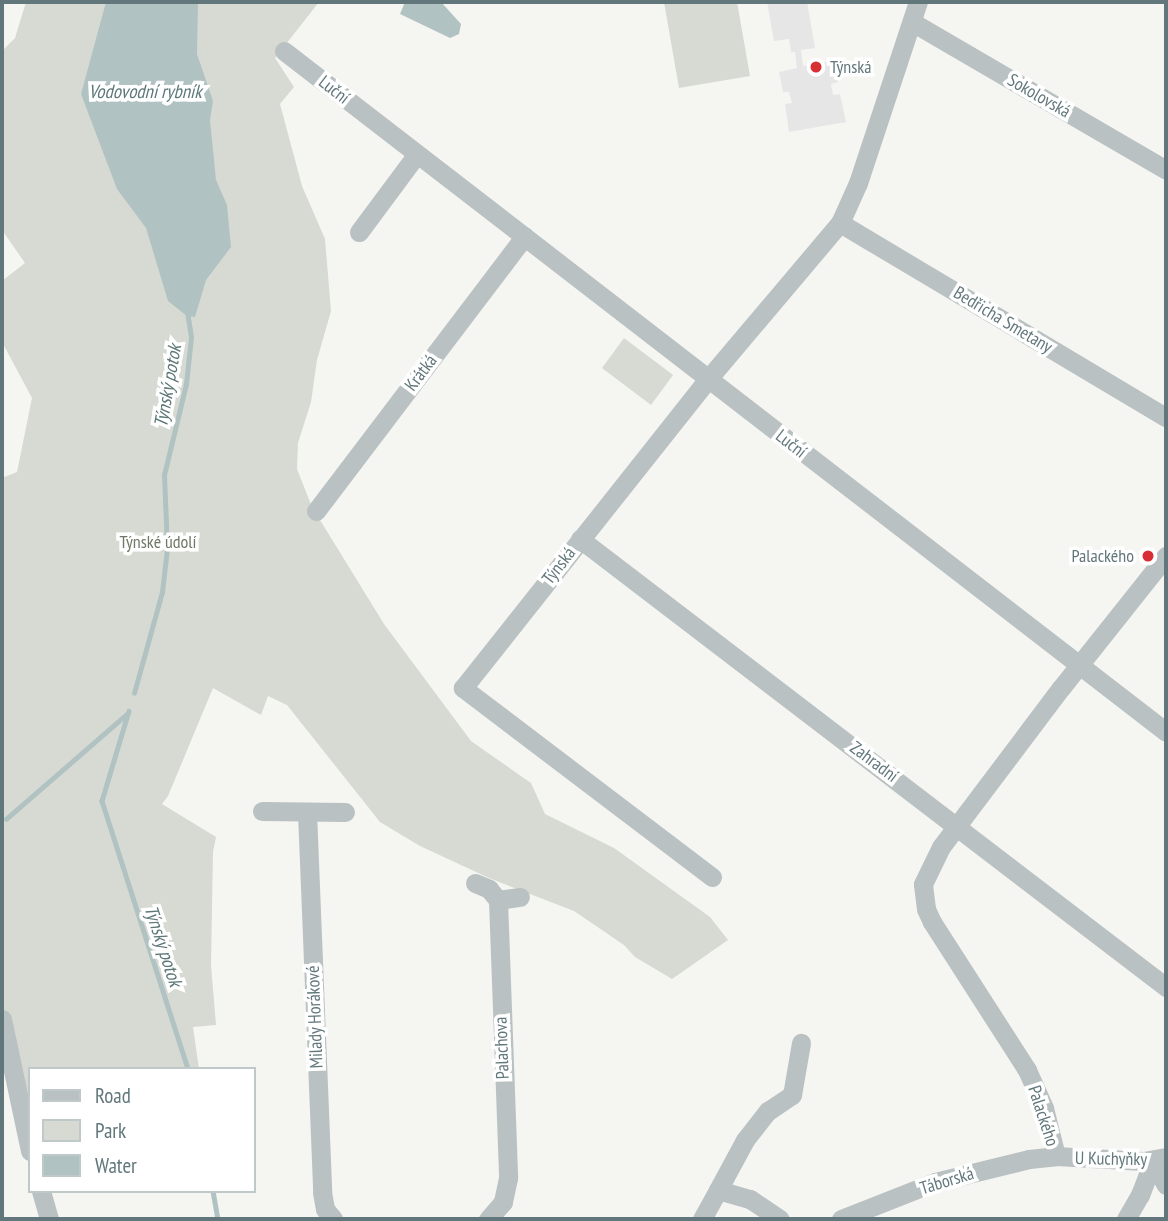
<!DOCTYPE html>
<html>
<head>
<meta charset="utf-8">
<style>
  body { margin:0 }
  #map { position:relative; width:1168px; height:1221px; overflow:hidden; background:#f5f5f2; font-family:"PT Sans Narrow",sans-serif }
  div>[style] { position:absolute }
  .built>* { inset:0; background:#e6e6e6 }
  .green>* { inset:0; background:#d7dad2 }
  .water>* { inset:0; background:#b1c2c2 }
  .stream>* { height:4.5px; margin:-2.25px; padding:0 2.25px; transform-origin:2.25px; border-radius:2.25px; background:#b1c2c2 }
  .minor>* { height:19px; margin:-9.5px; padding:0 9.5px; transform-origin:9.5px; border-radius:9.5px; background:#bac1c2 }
  .dots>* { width:19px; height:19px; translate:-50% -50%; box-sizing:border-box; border:4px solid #fff; border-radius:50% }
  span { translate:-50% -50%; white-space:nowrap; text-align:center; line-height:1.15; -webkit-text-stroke:7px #fff; paint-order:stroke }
  .poi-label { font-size:18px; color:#62777b }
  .left { translate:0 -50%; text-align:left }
  .right { translate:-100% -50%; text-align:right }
  .street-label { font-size:18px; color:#62777b }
  .park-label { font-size:18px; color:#6e7965 }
  .water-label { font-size:19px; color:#5d7777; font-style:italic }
  .frame { position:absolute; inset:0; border:4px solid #62777b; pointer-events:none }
  .legend { position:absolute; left:28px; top:1067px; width:228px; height:126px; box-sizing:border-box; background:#fff; border:2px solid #c0c9ca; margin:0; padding:9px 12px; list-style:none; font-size:21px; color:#62777b }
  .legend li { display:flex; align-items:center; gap:14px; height:35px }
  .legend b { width:35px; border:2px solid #c0c9ca }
</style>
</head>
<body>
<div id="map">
  <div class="built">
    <i style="clip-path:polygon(767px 2px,807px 2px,815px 48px,801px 50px,803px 66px,835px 61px,838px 82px,831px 84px,833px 95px,840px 94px,846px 122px,789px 132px,785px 104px,792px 103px,789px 92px,783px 92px,779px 72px,797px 68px,795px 52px,791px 52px,789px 39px,774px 41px)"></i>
  </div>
  <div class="green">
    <i style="clip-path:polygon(26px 2px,319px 2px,275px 58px,294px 87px,280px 104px,302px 186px,325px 239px,331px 311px,317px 360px,311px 402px,298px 443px,297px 469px,312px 507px,384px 624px,471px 741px,531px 783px,545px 814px,614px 848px,710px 917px,728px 940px,672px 979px,635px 957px,624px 945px,574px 911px,489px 878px,420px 846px,380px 822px,287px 705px,268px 696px,261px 715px,213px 688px,168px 796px,162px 804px,216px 837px,213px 852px,211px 965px,216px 1025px,193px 1027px,199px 1069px,30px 1069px,30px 1136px,2px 1019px,2px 478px,17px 472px,32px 398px,2px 342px,2px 281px,25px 263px,2px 230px,2px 51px,15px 38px)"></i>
    <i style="clip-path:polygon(664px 2px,737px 2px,750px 76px,679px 88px)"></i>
    <i style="clip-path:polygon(624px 338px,673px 375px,651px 405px,602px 368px)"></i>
  </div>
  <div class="water">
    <i style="clip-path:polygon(106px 2px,198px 2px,197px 54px,213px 101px,210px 120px,216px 180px,227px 205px,231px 247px,206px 280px,195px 317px,187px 316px,168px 301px,146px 228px,117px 189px,81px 94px)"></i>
    <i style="clip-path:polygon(405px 2px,441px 2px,461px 24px,459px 34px,450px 38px,400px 14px)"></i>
  </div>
  <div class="stream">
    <i style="left:134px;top:693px;width:105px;rotate:-74.5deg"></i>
    <i style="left:162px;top:592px;width:43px;rotate:-83.4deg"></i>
    <i style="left:167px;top:549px;width:74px;rotate:-92.3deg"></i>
    <i style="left:164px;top:475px;width:94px;rotate:-76.4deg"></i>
    <i style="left:186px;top:384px;width:47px;rotate:-83.9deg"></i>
    <i style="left:191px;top:337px;width:24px;rotate:-99deg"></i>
    <i style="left:129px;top:711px;width:94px;rotate:106.7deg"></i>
    <i style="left:102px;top:801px;width:281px;rotate:72.2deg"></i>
    <i style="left:6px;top:819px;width:160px;rotate:-41deg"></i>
    <i style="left:213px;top:1191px;width:28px;rotate:80deg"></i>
  </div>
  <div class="minor">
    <i style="left:912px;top:22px;width:294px;rotate:30.2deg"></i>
    <i style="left:284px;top:51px;width:1114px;rotate:37.67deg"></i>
    <i style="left:840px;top:223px;width:379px;rotate:30.8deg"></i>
    <i style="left:359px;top:232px;width:97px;rotate:-53.4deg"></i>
    <i style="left:316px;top:511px;width:345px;rotate:-52.8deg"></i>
    <i style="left:580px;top:539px;width:738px;rotate:37.4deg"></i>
    <i style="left:262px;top:811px;width:83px;rotate:0.7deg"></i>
    <i style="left:307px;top:812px;width:380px;rotate:87.7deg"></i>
    <i style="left:322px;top:1192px;width:17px;rotate:80deg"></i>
    <i style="left:325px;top:1209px;width:13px;rotate:51deg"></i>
    <i style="left:712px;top:877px;width:313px;rotate:-142.8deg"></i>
    <i style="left:463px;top:688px;width:394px;rotate:-51.6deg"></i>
    <i style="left:708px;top:379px;width:204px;rotate:-49.8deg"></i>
    <i style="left:840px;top:223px;width:44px;rotate:-65.8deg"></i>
    <i style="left:858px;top:183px;width:191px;rotate:-71.7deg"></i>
    <i style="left:475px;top:883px;width:15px;rotate:23deg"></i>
    <i style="left:489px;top:889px;width:14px;rotate:51deg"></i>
    <i style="left:498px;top:900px;width:278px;rotate:87.9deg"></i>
    <i style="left:508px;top:1178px;width:25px;rotate:102deg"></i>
    <i style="left:503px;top:1202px;width:23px;rotate:131deg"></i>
    <i style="left:498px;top:900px;width:22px;rotate:-8deg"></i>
    <i style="left:2px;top:1019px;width:135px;rotate:78deg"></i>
    <i style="left:1056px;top:1156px;width:49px;rotate:-104deg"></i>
    <i style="left:1044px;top:1108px;width:42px;rotate:-114.1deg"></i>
    <i style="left:1027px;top:1070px;width:176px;rotate:-122.7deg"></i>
    <i style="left:932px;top:922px;width:14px;rotate:-115deg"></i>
    <i style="left:926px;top:909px;width:25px;rotate:-97deg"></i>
    <i style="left:923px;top:884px;width:41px;rotate:-64.1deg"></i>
    <i style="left:941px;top:847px;width:199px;rotate:-53deg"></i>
    <i style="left:1061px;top:688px;width:169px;rotate:-51.5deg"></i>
    <i style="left:1153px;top:1161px;width:27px;rotate:62deg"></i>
    <i style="left:718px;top:1190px;width:57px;rotate:-61.6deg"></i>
    <i style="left:745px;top:1140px;width:37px;rotate:-52deg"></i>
    <i style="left:768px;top:1111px;width:29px;rotate:-34deg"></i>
    <i style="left:792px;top:1095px;width:53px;rotate:-80.2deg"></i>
    <i style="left:41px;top:1191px;width:29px;rotate:74deg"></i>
    <i style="left:702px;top:1219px;width:33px;rotate:-61deg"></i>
    <i style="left:718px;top:1190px;width:33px;rotate:16deg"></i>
    <i style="left:750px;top:1199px;width:36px;rotate:34deg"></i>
    <i style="left:841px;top:1219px;width:101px;rotate:-21.5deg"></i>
    <i style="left:935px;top:1182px;width:97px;rotate:-13.7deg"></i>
    <i style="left:1029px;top:1159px;width:27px;rotate:-6deg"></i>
    <i style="left:1056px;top:1156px;width:87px;rotate:3.3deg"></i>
    <i style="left:1143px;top:1161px;width:23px;rotate:-10deg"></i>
    <i style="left:1126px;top:1219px;width:28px;rotate:-60deg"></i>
    <i style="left:1140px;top:1195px;width:36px;rotate:-69deg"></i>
  </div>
  <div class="dots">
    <i style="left:816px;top:67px;background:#d82f33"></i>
    <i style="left:1148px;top:556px;background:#d82f33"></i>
  </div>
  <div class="poi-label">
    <span class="left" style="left:830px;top:67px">Týnská</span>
    <span class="right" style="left:1134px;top:556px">Palackého</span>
  </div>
  <div class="street-label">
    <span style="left:334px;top:90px;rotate:38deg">Luční</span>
    <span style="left:1039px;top:96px;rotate:30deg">Sokolovská</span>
    <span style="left:1003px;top:320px;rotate:31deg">Bedřicha Smetany</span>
    <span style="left:421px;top:373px;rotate:-53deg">Krátká</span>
    <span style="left:791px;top:444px;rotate:38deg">Luční</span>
    <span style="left:559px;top:566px;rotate:-52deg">Týnská</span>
    <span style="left:874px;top:762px;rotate:37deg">Zahradní</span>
    <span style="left:315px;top:1017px;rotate:-92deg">Milady Horákové</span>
    <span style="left:502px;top:1048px;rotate:-92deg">Palachova</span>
    <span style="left:1043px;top:1116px;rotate:72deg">Palackého</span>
    <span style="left:1111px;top:1159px;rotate:1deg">U Kuchyňky</span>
    <span style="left:947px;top:1181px;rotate:-17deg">Táborská</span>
  </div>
  <div class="park-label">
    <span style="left:158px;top:542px">Týnské údolí</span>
  </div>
  <div class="water-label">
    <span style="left:145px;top:92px">Vodovodní rybník</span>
    <span style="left:168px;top:386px;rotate:-80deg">Týnský potok</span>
    <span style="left:163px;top:946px;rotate:72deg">Týnský potok</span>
  </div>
  <div class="frame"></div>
  <ul class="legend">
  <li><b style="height:9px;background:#bac1c2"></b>Road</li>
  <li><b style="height:19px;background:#d7dad2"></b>Park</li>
  <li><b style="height:19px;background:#b1c2c2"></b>Water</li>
  </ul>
</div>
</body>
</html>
